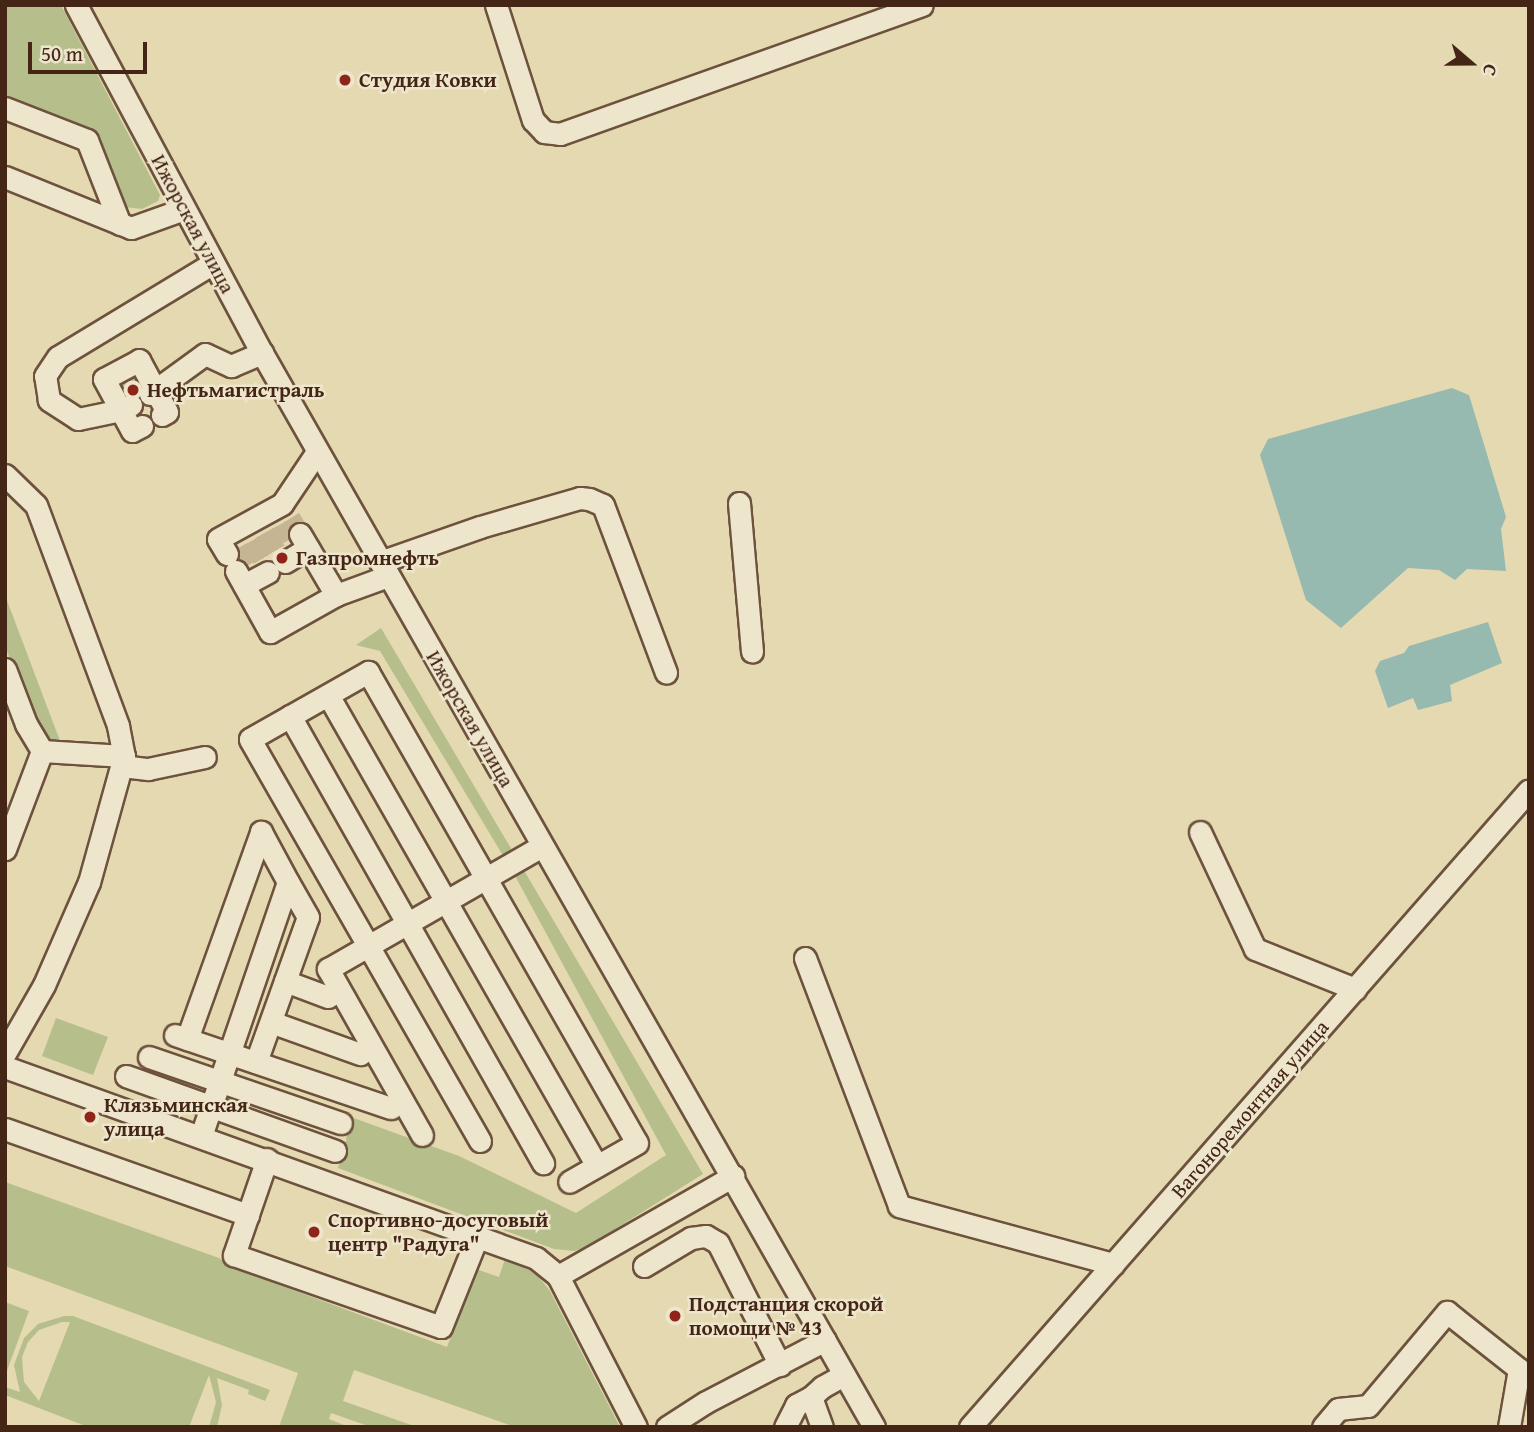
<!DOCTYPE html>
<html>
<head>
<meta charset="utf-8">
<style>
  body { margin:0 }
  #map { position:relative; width:1534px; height:1432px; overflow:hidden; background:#e5d9b1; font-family:"Gentium Book Plus",serif }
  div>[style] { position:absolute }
  .green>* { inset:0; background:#b6bf8b }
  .water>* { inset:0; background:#96b9b0 }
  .minor-tunnel>* { height:21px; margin-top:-10.5px; transform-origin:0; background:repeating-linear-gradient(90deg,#c5b592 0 21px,transparent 0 31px) }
  .roads { filter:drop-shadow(2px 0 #6d523d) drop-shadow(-2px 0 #6d523d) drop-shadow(0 2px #6d523d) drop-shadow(0 -2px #6d523d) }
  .minor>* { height:21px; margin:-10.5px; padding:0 10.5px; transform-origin:10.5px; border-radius:10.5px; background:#eee6cc }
  .dots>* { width:19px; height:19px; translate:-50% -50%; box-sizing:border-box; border:4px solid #eee6cc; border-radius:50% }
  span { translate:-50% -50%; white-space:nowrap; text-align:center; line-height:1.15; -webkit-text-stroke:5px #eee6cc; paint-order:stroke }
  .poi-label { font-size:21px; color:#452516; font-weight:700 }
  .left { translate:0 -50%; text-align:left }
  .street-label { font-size:21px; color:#452516 }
  .frame { position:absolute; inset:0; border:7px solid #452516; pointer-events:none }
  .north { position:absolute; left:1436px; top:28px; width:70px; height:70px; -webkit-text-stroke:5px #eee6cc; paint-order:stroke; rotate:110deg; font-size:19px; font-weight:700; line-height:28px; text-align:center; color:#452516 }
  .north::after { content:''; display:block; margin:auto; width:24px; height:32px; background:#452516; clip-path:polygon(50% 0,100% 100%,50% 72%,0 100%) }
  .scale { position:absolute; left:28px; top:42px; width:119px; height:32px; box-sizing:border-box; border:4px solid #452516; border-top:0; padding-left:9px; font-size:21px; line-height:24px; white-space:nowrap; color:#452516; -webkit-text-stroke:5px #eee6cc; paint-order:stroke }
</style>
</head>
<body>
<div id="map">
  <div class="green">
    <i style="clip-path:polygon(5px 5px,61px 5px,160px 195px,158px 201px,142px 209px,124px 207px,92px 137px,5px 101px)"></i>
    <i style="clip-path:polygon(5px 595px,60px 741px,50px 743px,41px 739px,5px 646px)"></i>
    <i style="clip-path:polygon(381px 628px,703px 1174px,585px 1248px,574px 1251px,554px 1249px,338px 1168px,346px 1142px,348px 1116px,459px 1156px,576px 1213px,666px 1155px,514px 874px,380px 651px,356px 645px)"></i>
    <i style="clip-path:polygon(56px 1018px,108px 1037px,93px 1075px,42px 1056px)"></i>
    <i style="clip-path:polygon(5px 1182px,219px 1258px,231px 1267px,447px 1347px,476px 1269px,499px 1277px,505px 1259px,521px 1265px,538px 1276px,550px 1291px,620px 1427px,515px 1427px,354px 1370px,343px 1401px,417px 1427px,371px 1427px,331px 1413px,329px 1419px,349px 1427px,279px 1427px,298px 1373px,5px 1266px)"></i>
    <i style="clip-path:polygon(5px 1302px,29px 1311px,5px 1376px)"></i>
    <i style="clip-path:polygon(evenodd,64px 1316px,73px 1316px,270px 1390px,265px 1401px,248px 1394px,249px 1390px,217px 1378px,222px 1405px,217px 1427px,209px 1427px,216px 1402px,209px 1375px,189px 1427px,88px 1427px,5px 1395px,5px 1387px,20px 1392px,14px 1365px,24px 1338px,38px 1324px,64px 1316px,62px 1322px,70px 1322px,39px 1401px,24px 1382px,22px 1357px,28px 1342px,39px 1330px,62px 1322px)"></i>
  </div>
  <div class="water">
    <i style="clip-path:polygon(1452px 388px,1469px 395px,1506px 517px,1501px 529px,1506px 571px,1467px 569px,1455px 580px,1439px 570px,1408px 568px,1341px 628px,1306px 600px,1260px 455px,1268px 439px)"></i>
    <i style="clip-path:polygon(1488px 622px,1502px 663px,1450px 685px,1452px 701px,1418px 710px,1413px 698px,1388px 708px,1375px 671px,1380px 661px,1404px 653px,1409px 646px)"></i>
  </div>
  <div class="minor-tunnel">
    <i style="left:121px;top:388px;width:23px;rotate:-29deg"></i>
    <i style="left:290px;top:518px;width:19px;rotate:58deg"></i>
    <i style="left:278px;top:525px;width:18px;rotate:61deg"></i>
    <i style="left:265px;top:532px;width:35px;rotate:61deg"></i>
    <i style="left:252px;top:540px;width:35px;rotate:59deg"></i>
    <i style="left:239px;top:547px;width:20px;rotate:60deg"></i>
  </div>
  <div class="roads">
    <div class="minor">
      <i style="left:76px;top:5px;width:395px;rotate:61.9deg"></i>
      <i style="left:262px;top:353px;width:1236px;rotate:60.32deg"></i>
      <i style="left:496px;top:5px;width:121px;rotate:72.2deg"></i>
      <i style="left:533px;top:120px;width:16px;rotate:47deg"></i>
      <i style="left:544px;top:132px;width:16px;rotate:7deg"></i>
      <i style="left:560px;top:134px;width:384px;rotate:-19.6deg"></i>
      <i style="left:5px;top:108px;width:88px;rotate:21.3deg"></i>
      <i style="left:87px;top:140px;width:90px;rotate:68.6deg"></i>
      <i style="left:5px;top:177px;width:136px;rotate:22deg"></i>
      <i style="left:131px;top:228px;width:56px;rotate:-19.7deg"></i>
      <i style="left:150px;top:394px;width:68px;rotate:-36deg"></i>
      <i style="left:205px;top:354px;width:29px;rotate:25deg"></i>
      <i style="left:231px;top:366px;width:34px;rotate:-23deg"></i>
      <i style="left:131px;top:405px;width:11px;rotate:153deg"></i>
      <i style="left:121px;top:410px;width:44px;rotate:168.2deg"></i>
      <i style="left:78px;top:419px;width:35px;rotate:-147deg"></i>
      <i style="left:49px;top:400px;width:24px;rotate:-99deg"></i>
      <i style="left:45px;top:376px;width:23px;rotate:-56deg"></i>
      <i style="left:58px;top:357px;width:181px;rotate:-31.2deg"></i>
      <i style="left:142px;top:426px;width:11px;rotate:153deg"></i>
      <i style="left:132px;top:431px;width:59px;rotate:-118.3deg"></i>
      <i style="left:104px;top:379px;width:40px;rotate:-28deg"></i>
      <i style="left:139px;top:360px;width:59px;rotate:61.7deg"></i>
      <i style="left:167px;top:412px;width:6px;rotate:149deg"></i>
      <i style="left:5px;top:475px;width:43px;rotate:44.1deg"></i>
      <i style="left:36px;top:505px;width:236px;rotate:69.6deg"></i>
      <i style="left:118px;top:726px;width:31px;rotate:79deg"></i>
      <i style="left:124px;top:756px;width:131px;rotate:105.5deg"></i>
      <i style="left:89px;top:882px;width:112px;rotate:113.6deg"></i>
      <i style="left:44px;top:985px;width:78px;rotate:119.8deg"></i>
      <i style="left:739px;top:503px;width:149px;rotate:85deg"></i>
      <i style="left:300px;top:534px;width:71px;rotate:59.5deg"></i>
      <i style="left:227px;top:554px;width:17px;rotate:-121deg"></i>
      <i style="left:218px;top:539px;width:73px;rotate:-28.7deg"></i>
      <i style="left:282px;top:504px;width:63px;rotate:-56.1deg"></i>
      <i style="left:285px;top:562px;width:27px;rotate:-31deg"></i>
      <i style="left:380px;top:562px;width:106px;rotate:-19.3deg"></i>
      <i style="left:480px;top:527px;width:104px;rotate:-16.2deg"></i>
      <i style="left:580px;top:498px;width:9px;rotate:6deg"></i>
      <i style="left:589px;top:499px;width:15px;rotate:23deg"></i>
      <i style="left:603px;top:505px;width:179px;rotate:69.4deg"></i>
      <i style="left:236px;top:571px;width:70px;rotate:60.9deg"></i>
      <i style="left:270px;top:632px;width:76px;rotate:-29.3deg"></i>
      <i style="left:336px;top:595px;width:55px;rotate:-20.1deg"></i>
      <i style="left:244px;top:585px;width:27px;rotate:-28deg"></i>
      <i style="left:5px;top:669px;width:59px;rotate:69.1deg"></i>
      <i style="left:26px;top:724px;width:31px;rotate:59deg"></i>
      <i style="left:42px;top:751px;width:105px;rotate:110.7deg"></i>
      <i style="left:328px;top:695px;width:542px;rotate:60.27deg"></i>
      <i style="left:290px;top:716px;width:514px;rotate:60.49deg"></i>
      <i style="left:42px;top:751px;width:82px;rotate:3.5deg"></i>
      <i style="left:122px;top:766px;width:26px;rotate:7deg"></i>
      <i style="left:148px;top:769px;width:58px;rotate:-11.9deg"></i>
      <i style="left:1200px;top:832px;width:129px;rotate:64.8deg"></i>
      <i style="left:1255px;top:949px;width:108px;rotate:21.8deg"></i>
      <i style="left:805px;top:958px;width:265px;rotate:69.2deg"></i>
      <i style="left:899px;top:1206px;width:222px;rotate:15.2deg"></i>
      <i style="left:285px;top:981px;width:46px;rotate:20.4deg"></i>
      <i style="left:271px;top:1022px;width:95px;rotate:19.8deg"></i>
      <i style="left:175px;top:1035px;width:228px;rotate:18.7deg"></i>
      <i style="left:187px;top:1039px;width:220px;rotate:-70.3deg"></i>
      <i style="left:149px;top:1057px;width:203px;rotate:19deg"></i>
      <i style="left:256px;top:1062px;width:154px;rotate:-70.3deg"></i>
      <i style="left:308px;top:917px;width:40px;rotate:-119.7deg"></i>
      <i style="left:5px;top:1067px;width:564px;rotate:19.78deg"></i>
      <i style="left:536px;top:1258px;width:28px;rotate:39deg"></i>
      <i style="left:558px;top:1276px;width:170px;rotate:62.7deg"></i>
      <i style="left:126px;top:1076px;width:222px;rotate:19.7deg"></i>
      <i style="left:5px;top:1129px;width:258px;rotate:19.5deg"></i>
      <i style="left:422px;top:1135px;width:191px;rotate:-119.5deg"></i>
      <i style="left:328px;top:969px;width:247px;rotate:-29.9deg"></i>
      <i style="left:201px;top:1136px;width:268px;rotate:-71.1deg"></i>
      <i style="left:288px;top:882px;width:57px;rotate:-118.4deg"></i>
      <i style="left:480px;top:1141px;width:463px;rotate:-119.8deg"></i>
      <i style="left:250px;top:739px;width:136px;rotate:-29.6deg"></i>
      <i style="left:368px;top:672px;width:542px;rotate:60.27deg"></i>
      <i style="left:637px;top:1143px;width:78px;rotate:150.2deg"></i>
      <i style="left:267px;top:1159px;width:102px;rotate:109deg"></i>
      <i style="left:234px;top:1255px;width:219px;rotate:19.2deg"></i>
      <i style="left:441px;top:1327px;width:99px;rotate:-68.1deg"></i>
      <i style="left:644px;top:1266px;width:55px;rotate:-30.8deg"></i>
      <i style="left:691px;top:1238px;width:15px;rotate:-8deg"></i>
      <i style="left:706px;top:1236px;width:14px;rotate:30deg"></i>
      <i style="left:718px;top:1243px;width:137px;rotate:63.1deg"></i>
      <i style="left:558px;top:1276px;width:202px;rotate:-29.7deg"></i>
      <i style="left:811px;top:1397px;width:15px;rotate:-42deg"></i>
      <i style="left:822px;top:1387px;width:25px;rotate:-29deg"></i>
      <i style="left:667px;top:1427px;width:46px;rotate:-32.7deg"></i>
      <i style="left:706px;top:1402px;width:134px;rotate:-27.5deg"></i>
      <i style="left:785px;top:1427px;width:25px;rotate:-63deg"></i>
      <i style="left:796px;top:1405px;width:17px;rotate:-28deg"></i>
      <i style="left:811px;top:1397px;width:32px;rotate:70deg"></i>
      <i style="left:970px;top:1427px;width:847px;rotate:-48.73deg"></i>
      <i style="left:1323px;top:1427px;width:23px;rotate:-50deg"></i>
      <i style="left:1338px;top:1409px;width:30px;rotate:-6deg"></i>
      <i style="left:1368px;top:1406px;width:123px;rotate:-50deg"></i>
      <i style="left:1447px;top:1312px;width:92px;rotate:38.4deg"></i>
      <i style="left:1519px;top:1369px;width:59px;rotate:99.8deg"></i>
    </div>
  </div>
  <div class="dots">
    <i style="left:345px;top:80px;background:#8f2418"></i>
    <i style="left:133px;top:390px;background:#8f2418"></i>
    <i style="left:282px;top:558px;background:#8f2418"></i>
    <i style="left:90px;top:1117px;background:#8f2418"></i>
    <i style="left:314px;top:1232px;background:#8f2418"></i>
    <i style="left:675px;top:1316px;background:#8f2418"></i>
  </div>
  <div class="poi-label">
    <span class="left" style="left:359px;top:80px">Студия Ковки</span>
    <span class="left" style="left:147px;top:390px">Нефтьмагистраль</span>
    <span class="left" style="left:296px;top:558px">Газпромнефть</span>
    <span class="left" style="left:104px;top:1117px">Клязьминская<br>улица</span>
    <span class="left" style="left:328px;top:1232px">Спортивно-досуговый<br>центр "Радуга"</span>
    <span class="left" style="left:689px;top:1316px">Подстанция скорой<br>помощи № 43</span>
  </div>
  <div class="street-label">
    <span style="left:193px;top:224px;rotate:62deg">Ижорская улица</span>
    <span style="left:470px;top:719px;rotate:60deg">Ижорская улица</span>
    <span style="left:1250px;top:1109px;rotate:-49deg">Вагоноремонтная улица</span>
  </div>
  <div class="frame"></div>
  <div class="north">С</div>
  <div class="scale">50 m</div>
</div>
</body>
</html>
